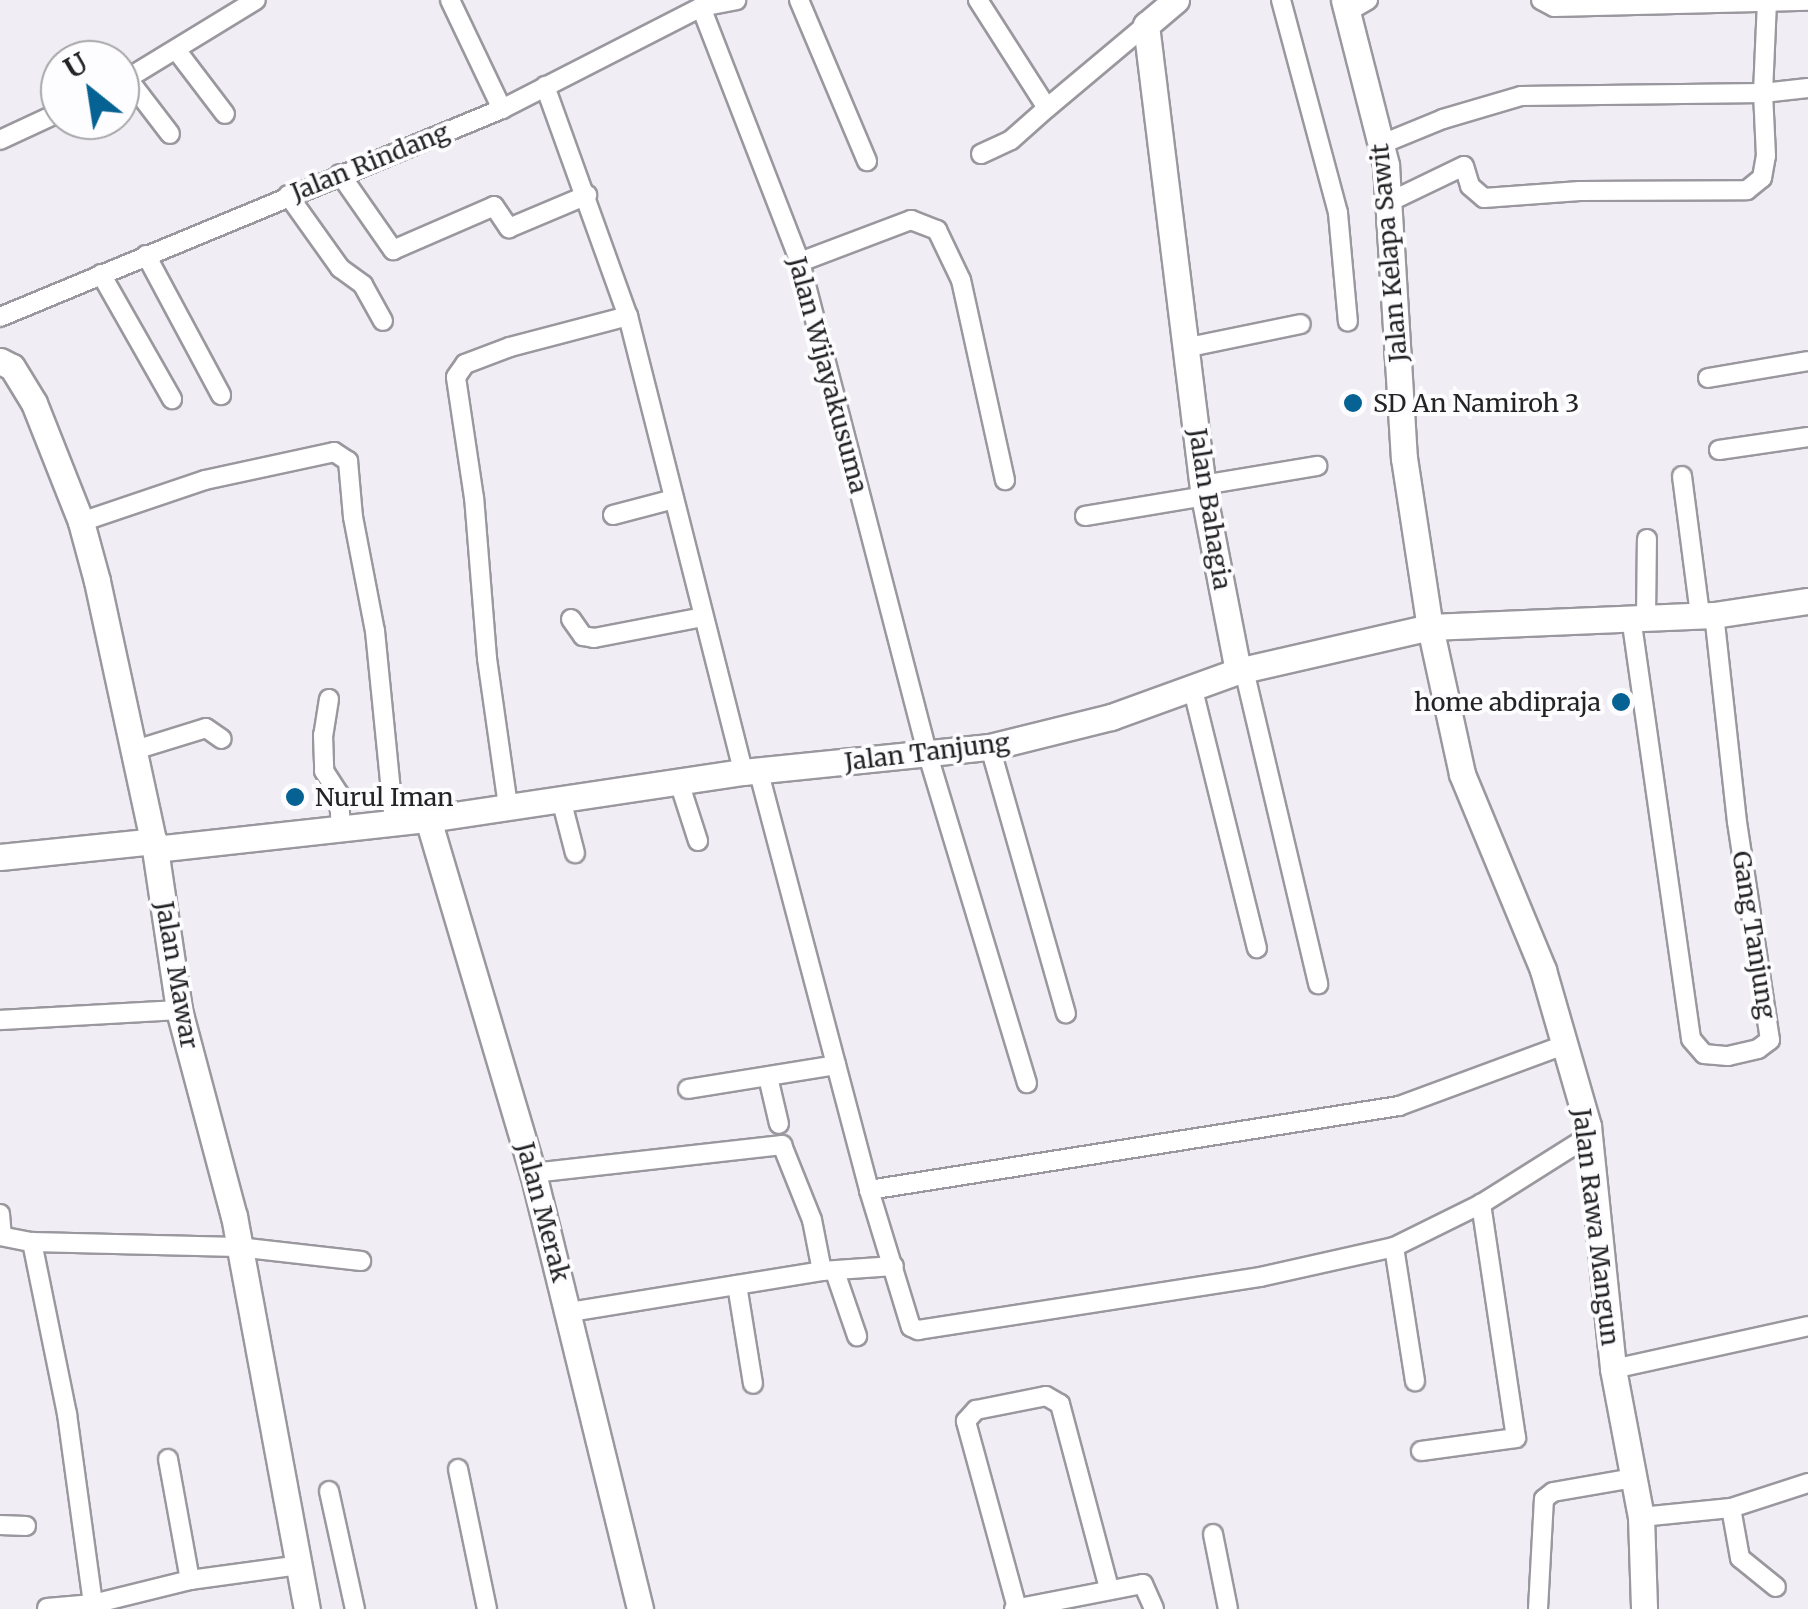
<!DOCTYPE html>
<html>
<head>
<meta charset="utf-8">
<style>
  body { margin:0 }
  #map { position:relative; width:1808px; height:1609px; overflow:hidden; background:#f0eef4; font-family:Merriweather,serif }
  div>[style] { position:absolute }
  .roads { filter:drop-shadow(2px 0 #9a989e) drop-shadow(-2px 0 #9a989e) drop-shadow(0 2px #9a989e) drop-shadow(0 -2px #9a989e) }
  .street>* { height:18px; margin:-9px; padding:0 9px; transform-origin:9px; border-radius:9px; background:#fff }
  .secondary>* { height:25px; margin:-12.5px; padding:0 12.5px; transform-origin:12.5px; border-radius:12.5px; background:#fff }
  .dots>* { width:28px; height:28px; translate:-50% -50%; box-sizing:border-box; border:5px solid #fdfcff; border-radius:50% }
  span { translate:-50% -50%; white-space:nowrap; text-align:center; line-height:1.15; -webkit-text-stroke:8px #fdfcff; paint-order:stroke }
  .street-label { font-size:25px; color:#232224 }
  .poi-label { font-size:25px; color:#232224 }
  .left { translate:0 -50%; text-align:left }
  .right { translate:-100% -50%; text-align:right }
  .north { position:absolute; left:40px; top:40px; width:100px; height:100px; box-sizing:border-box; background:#fdfcff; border:2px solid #a6a5a7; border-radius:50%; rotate:330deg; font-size:28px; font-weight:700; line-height:40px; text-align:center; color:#232224 }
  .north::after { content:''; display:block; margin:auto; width:35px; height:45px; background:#056292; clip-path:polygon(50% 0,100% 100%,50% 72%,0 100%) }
</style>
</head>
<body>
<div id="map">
  <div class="roads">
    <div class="street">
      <i style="left:450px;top:0;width:121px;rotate:64.5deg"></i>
      <i style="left:799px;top:0;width:175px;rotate:67.1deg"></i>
      <i style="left:978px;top:0;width:128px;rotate:57.4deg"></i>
      <i style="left:1047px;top:108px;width:129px;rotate:-40deg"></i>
      <i style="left:1281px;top:0;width:220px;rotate:75deg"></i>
      <i style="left:1338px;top:213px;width:109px;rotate:84.8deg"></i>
      <i style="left:1541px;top:0;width:15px;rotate:28deg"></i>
      <i style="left:1554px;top:7px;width:254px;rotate:-1.4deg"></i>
      <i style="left:701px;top:7px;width:274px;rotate:68.8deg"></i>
      <i style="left:800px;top:262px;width:506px;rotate:75.47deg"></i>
      <i style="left:927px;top:752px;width:346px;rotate:73.2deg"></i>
      <i style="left:1349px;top:11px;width:22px;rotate:-30deg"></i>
      <i style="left:177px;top:51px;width:79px;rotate:52.7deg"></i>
      <i style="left:128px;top:79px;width:69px;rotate:52.6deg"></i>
      <i style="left:120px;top:83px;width:159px;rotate:-31.4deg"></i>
      <i style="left:545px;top:86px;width:245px;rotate:70.2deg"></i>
      <i style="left:628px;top:316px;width:470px;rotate:75.8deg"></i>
      <i style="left:0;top:140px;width:66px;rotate:-25deg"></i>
      <i style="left:1382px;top:144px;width:66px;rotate:-22.3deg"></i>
      <i style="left:1443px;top:119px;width:81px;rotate:-16.4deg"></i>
      <i style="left:1521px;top:96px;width:242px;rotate:-0.7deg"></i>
      <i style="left:1763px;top:93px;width:45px;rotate:-6.3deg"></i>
      <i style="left:981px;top:154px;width:33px;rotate:-25deg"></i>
      <i style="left:1011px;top:140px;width:48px;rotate:-41.6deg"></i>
      <i style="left:340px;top:174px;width:93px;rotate:55.1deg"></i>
      <i style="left:393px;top:250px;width:110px;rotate:-23.5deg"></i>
      <i style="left:494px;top:206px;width:27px;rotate:56deg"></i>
      <i style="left:509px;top:228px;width:85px;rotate:-22.9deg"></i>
      <i style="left:288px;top:195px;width:90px;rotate:54.5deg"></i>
      <i style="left:340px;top:268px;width:29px;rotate:36deg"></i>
      <i style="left:363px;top:285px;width:41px;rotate:60.9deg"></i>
      <i style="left:1387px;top:203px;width:85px;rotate:-25.7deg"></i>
      <i style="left:1464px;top:166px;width:21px;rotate:73deg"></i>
      <i style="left:1470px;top:186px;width:18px;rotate:41deg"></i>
      <i style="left:1484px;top:198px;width:96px;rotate:-4.2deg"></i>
      <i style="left:1580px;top:191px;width:167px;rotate:-0.3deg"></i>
      <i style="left:1747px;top:190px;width:19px;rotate:-39deg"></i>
      <i style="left:1762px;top:178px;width:22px;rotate:-80deg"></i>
      <i style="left:1766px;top:156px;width:63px;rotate:-92.7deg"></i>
      <i style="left:1763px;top:93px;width:91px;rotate:-87.5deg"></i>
      <i style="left:146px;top:255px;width:159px;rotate:61.8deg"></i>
      <i style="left:800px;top:262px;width:119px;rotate:-20.7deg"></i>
      <i style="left:911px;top:220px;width:28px;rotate:21deg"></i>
      <i style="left:937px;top:230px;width:55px;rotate:64.4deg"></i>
      <i style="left:961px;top:280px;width:205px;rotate:77.6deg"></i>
      <i style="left:101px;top:274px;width:144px;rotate:60.4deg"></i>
      <i style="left:0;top:317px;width:543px;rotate:-22.51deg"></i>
      <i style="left:502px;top:109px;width:224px;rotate:-27.1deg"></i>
      <i style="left:701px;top:7px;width:36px;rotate:-11deg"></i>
      <i style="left:1189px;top:347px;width:114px;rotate:-11.6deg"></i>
      <i style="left:1708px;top:378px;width:101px;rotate:-9.6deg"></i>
      <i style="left:1719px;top:450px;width:90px;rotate:-8.3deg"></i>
      <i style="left:1682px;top:476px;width:140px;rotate:82.6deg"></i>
      <i style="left:1203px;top:485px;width:116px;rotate:-9.5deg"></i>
      <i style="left:613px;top:515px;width:63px;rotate:-14.7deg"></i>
      <i style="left:1085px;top:516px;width:121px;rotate:-9.5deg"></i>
      <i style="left:81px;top:522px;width:131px;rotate:-18.7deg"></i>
      <i style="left:205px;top:480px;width:132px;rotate:-12.2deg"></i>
      <i style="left:334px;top:452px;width:17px;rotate:33deg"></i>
      <i style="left:348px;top:461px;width:56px;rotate:84.9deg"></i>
      <i style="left:353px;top:517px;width:116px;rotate:79.1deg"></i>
      <i style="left:375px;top:631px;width:192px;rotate:84.3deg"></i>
      <i style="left:1631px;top:617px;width:426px;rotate:81.9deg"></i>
      <i style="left:1691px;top:1039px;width:20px;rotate:49deg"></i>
      <i style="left:1704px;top:1054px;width:24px;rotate:5deg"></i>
      <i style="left:1728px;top:1056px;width:31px;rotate:-13deg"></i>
      <i style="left:1758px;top:1049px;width:15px;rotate:-37deg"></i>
      <i style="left:1770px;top:1040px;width:220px;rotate:-98.6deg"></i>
      <i style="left:1737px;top:822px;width:208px;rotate:-96.3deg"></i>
      <i style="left:1646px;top:617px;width:78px;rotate:-89.3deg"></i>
      <i style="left:571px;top:619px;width:21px;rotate:55deg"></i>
      <i style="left:583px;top:636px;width:11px;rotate:10deg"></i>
      <i style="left:594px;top:638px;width:111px;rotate:-10.9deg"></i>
      <i style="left:1244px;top:670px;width:323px;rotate:76.7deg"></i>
      <i style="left:1193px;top:690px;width:266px;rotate:76.1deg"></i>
      <i style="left:329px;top:699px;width:36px;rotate:99deg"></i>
      <i style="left:323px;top:735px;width:36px;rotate:88deg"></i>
      <i style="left:324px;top:771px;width:27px;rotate:57deg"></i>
      <i style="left:339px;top:794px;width:34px;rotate:87deg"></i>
      <i style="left:990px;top:747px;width:277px;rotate:74.1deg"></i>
      <i style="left:135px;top:750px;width:74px;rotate:-17.2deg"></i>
      <i style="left:206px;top:728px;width:19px;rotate:35deg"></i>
      <i style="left:759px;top:773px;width:431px;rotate:75.2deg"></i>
      <i style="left:869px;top:1190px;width:143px;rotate:73deg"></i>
      <i style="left:911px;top:1327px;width:8px;rotate:23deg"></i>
      <i style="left:918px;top:1330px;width:346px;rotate:-8.8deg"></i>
      <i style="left:1260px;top:1277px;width:137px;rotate:-12.6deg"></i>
      <i style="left:1394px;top:1247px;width:97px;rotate:-26.3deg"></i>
      <i style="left:1481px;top:1204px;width:128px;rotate:-32.2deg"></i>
      <i style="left:679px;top:782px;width:62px;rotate:72.1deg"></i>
      <i style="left:561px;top:799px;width:56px;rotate:75.5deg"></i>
      <i style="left:508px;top:806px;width:149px;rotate:-98.1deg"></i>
      <i style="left:487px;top:658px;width:161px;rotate:-94.6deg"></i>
      <i style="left:474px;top:498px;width:122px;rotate:-98.5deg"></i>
      <i style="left:456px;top:377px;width:16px;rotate:-55deg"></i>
      <i style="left:465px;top:364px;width:48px;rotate:-20.7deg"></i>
      <i style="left:510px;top:347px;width:122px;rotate:-14.7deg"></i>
      <i style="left:0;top:1020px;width:179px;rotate:-3.2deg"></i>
      <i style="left:768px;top:1077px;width:48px;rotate:76.8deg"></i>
      <i style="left:688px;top:1089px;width:150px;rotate:-9.2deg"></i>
      <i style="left:533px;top:1173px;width:251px;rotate:-6.4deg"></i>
      <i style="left:782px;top:1145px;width:81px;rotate:68.2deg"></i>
      <i style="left:812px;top:1220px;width:52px;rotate:78.9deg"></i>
      <i style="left:869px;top:1190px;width:537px;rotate:-9.01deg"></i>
      <i style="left:1399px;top:1106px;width:176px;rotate:-20.3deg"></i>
      <i style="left:0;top:1214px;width:22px;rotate:85deg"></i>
      <i style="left:0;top:1236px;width:33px;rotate:11deg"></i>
      <i style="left:32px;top:1242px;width:206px;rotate:1.4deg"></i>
      <i style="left:238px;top:1247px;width:124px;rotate:6.5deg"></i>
      <i style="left:32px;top:1242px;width:176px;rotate:78.5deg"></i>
      <i style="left:67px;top:1414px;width:192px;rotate:82.2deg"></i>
      <i style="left:1394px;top:1247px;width:136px;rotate:81.1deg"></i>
      <i style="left:835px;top:1272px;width:68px;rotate:71deg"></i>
      <i style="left:737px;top:1285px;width:100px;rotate:80.8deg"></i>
      <i style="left:570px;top:1312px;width:255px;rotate:-9.2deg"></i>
      <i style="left:822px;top:1271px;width:72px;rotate:-4deg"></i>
      <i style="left:1613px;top:1369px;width:200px;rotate:-12.4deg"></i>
      <i style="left:1421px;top:1451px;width:96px;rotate:-7.8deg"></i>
      <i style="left:1516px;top:1438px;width:237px;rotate:-98.5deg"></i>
      <i style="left:168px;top:1459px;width:123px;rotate:79.7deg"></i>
      <i style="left:458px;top:1469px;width:143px;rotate:78.3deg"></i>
      <i style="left:329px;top:1491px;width:121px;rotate:77.6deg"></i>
      <i style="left:1731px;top:1508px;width:51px;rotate:79.8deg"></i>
      <i style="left:1740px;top:1558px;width:46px;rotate:38.9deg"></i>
      <i style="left:1641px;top:1517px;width:90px;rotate:-5.7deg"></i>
      <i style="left:1731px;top:1508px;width:81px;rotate:-18deg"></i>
      <i style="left:0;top:1525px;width:26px;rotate:2deg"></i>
      <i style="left:1213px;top:1534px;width:76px;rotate:78.7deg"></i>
      <i style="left:47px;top:1608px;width:46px;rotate:-5deg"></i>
      <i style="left:93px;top:1604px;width:100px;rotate:-13.9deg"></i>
      <i style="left:190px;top:1580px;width:110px;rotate:-7.8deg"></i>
      <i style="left:1017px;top:1608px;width:194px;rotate:-105.3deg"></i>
      <i style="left:966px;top:1421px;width:15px;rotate:-48deg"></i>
      <i style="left:976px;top:1410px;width:71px;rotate:-11.3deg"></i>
      <i style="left:1046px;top:1396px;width:16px;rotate:30deg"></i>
      <i style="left:1060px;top:1404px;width:190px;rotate:75.1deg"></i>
      <i style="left:1014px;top:1609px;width:131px;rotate:-11deg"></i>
      <i style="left:1143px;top:1584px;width:27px;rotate:66deg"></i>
      <i style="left:1538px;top:1609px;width:110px;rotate:-86.9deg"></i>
      <i style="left:1544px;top:1499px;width:11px;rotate:-38deg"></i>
      <i style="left:1553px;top:1492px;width:81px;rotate:-9.9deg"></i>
    </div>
    <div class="secondary">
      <i style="left:1176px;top:0;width:39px;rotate:140deg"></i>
      <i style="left:1146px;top:25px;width:475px;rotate:83deg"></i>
      <i style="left:1204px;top:496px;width:178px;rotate:79deg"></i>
      <i style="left:1344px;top:0;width:170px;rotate:75.7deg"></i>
      <i style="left:1386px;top:165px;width:294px;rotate:86.5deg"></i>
      <i style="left:1404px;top:458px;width:171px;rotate:81.3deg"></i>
      <i style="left:1430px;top:627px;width:150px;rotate:77.7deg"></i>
      <i style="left:1462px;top:774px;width:212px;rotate:67.5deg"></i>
      <i style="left:1543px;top:970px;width:162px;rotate:73.9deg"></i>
      <i style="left:1588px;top:1126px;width:244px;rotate:84.1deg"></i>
      <i style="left:1613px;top:1369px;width:151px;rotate:79.3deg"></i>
      <i style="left:1641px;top:1517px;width:92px;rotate:88.1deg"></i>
      <i style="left:0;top:361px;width:13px;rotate:27deg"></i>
      <i style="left:12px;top:367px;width:42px;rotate:58.6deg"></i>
      <i style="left:34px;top:403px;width:128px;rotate:68.4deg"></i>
      <i style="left:81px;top:522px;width:61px;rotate:74.8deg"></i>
      <i style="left:97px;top:581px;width:274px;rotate:77.8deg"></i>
      <i style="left:155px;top:849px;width:163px;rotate:81.5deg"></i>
      <i style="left:179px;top:1010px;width:213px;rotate:75.1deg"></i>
      <i style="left:234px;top:1216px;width:400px;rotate:79.5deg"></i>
      <i style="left:428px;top:819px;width:369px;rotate:73.5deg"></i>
      <i style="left:533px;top:1173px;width:449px;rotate:76.2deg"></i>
      <i style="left:155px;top:849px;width:275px;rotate:-6.3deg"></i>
      <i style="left:428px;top:819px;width:318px;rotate:-8.5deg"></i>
      <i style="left:743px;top:772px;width:248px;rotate:-5.8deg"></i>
      <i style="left:990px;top:747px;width:125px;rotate:-13.9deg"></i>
      <i style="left:1111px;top:717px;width:135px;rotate:-19.9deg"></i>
      <i style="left:1238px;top:671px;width:197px;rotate:-12.9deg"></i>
      <i style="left:1430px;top:627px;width:284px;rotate:-2.4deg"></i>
      <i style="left:1714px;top:615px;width:95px;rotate:-8.5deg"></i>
      <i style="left:0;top:857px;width:155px;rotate:-5.9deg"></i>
    </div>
  </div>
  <div class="dots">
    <i style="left:1353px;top:403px;background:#056292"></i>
    <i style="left:1621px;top:702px;background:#056292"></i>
    <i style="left:295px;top:797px;background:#056292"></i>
  </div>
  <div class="street-label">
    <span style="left:370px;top:162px;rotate:-22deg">Jalan Rindang</span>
    <span style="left:1389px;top:253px;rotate:-95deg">Jalan Kelapa Sawit</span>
    <span style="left:828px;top:375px;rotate:75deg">Jalan Wijayakusuma</span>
    <span style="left:1210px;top:509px;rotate:81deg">Jalan Bahagia</span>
    <span style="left:927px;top:752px;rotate:-7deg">Jalan Tanjung</span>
    <span style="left:1754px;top:935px;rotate:81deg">Gang Tanjung</span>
    <span style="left:177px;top:975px;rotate:80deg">Jalan Mawar</span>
    <span style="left:543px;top:1212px;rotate:75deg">Jalan Merak</span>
    <span style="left:1596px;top:1227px;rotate:83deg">Jalan Rawa Mangun</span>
  </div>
  <div class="poi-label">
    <span class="left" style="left:1373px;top:403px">SD An Namiroh 3</span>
    <span class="right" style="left:1601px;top:702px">home abdipraja</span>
    <span class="left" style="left:315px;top:797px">Nurul Iman</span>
  </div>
  <div class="north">U</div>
</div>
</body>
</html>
